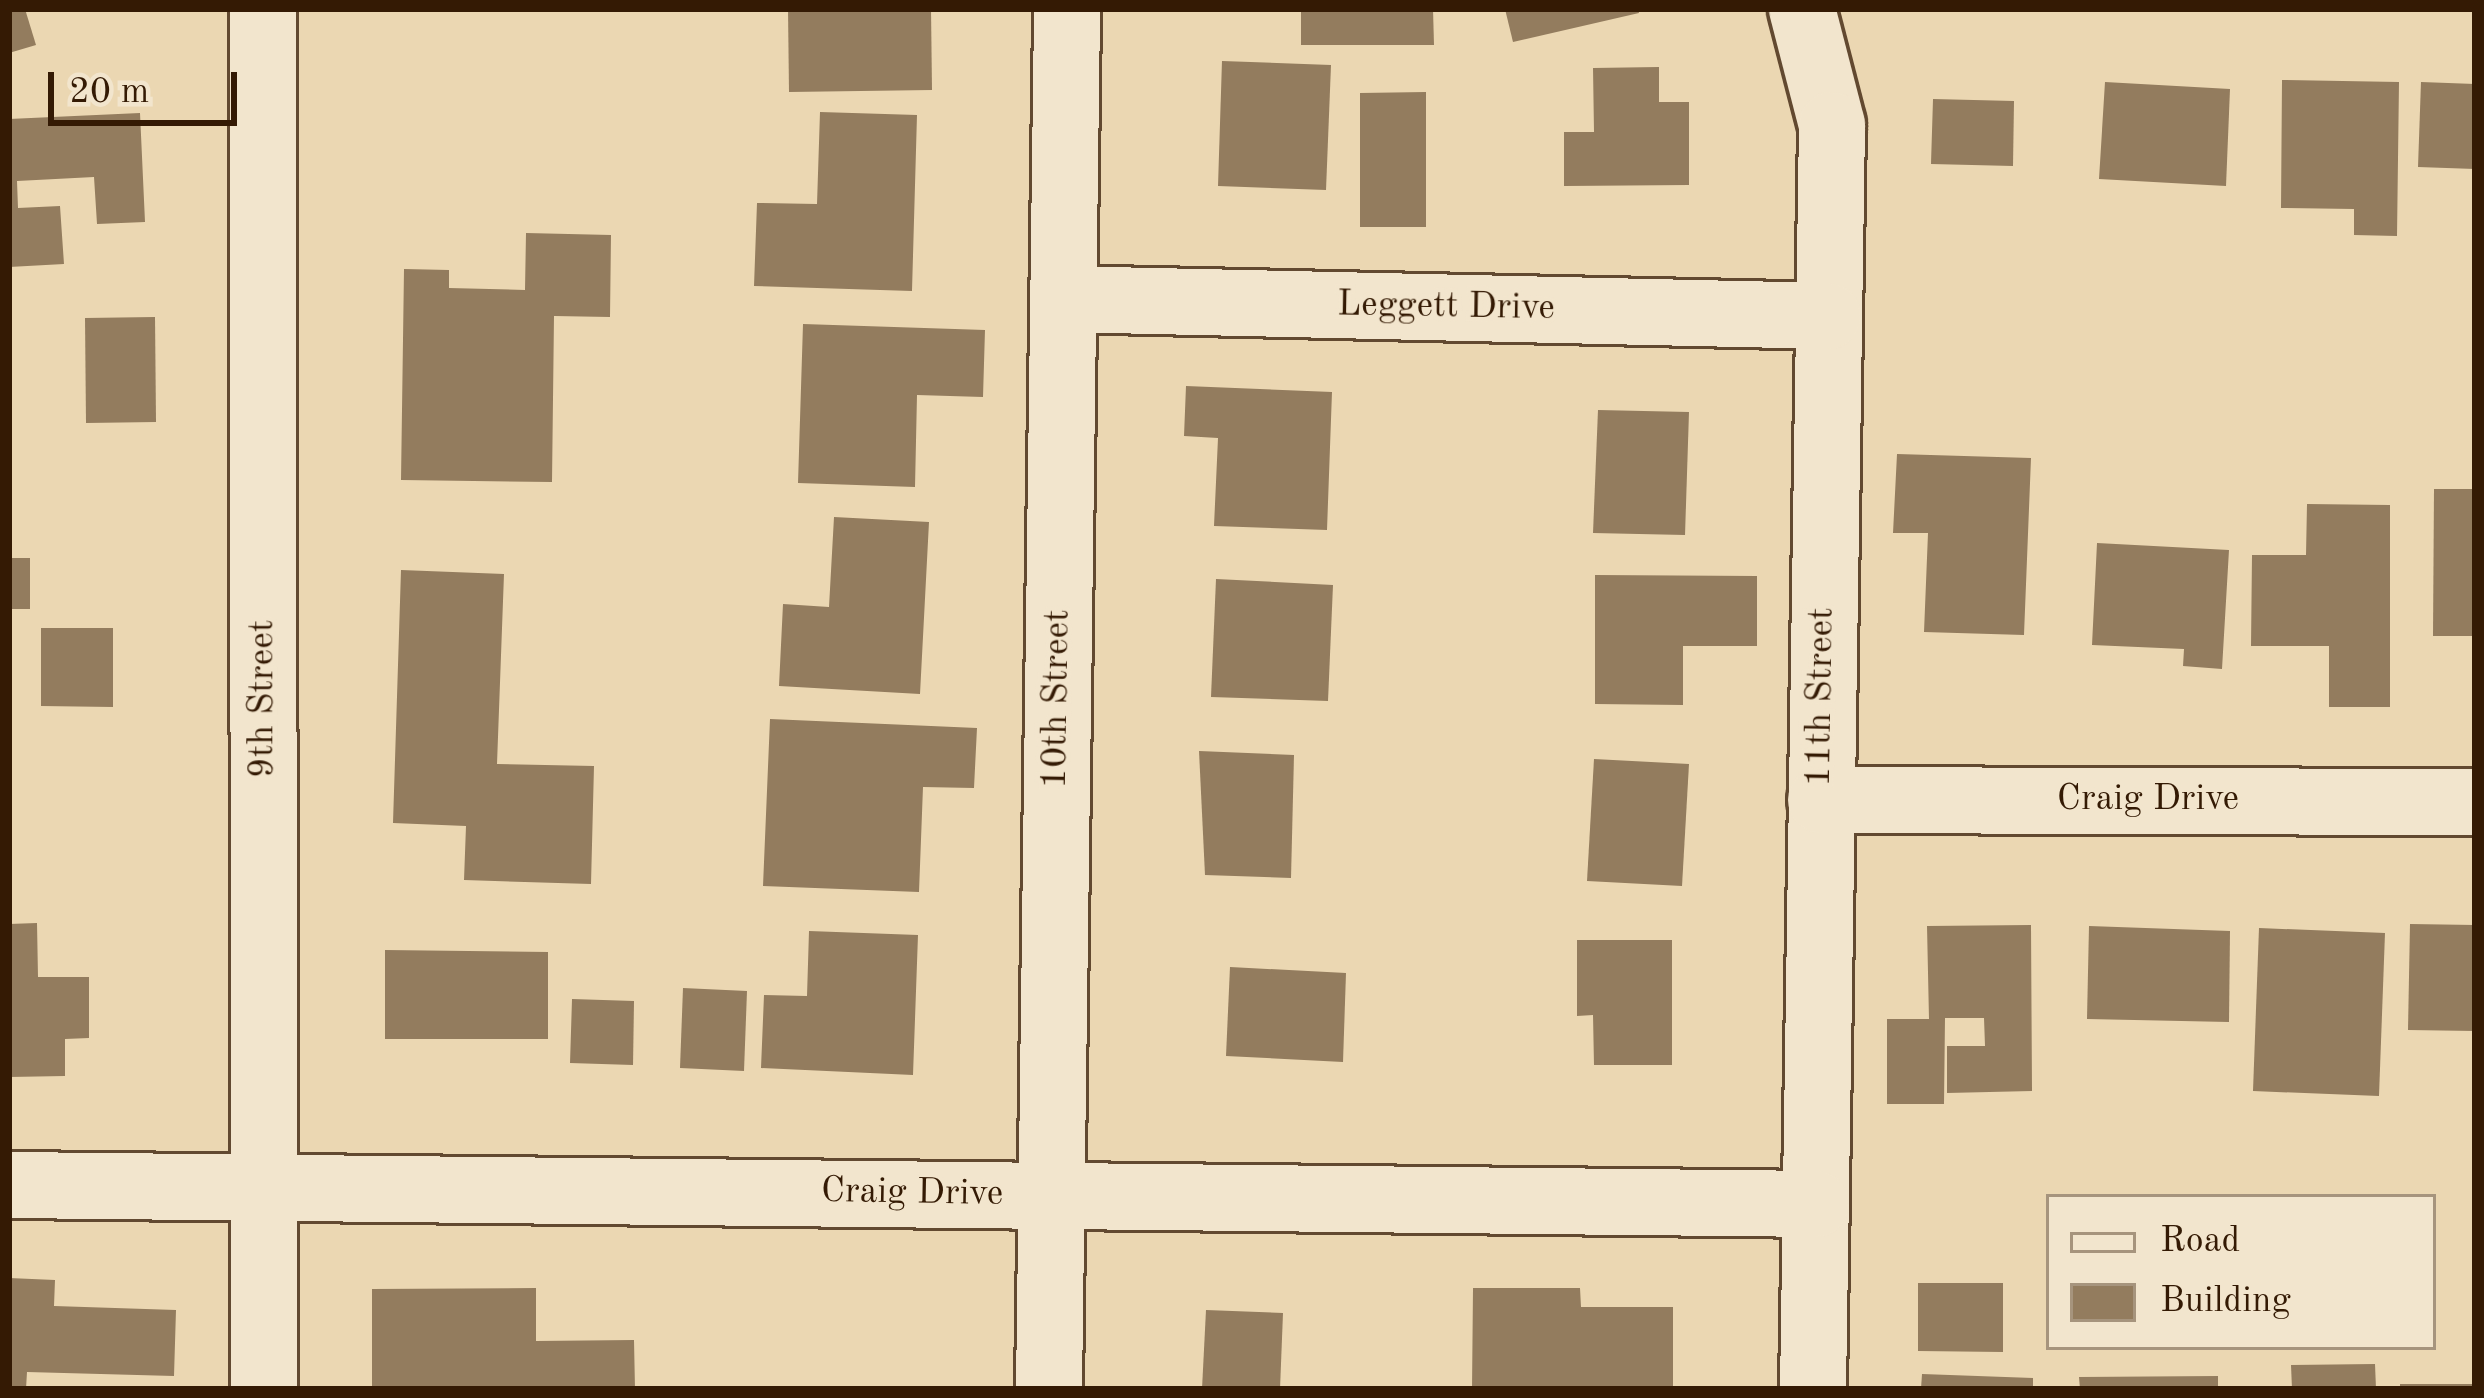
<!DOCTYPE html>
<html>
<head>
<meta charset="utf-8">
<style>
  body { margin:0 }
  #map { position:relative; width:2484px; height:1398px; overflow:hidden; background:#ebd7b2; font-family:"Old Standard TT",serif }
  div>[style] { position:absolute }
  .building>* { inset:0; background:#937c5e }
  .roads { filter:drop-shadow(3px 0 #624930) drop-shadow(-3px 0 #624930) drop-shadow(0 3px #624930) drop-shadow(0 -3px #624930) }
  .minor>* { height:66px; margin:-33px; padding:0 33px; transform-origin:33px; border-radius:33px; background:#f2e5cd }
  span { translate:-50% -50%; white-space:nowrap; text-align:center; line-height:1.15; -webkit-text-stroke:9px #f2e5cd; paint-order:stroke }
  .street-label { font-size:36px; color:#341a04 }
  .frame { position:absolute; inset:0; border:12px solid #341a04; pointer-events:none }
  .legend { position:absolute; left:2046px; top:1194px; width:390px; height:156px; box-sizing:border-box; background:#f2e5cd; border:3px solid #a6947d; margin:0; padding:15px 21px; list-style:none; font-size:36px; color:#341a04 }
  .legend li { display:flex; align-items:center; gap:24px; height:60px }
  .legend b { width:60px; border:3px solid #a6947d }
  .scale { position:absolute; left:48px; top:72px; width:189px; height:54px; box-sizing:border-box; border:6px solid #341a04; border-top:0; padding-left:15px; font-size:36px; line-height:42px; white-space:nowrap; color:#341a04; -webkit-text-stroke:9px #f2e5cd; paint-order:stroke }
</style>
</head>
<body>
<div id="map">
  <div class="building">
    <i style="clip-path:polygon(9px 9px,25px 9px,36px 45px,9px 53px)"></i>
    <i style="clip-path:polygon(788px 9px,931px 9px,932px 90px,789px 92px)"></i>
    <i style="clip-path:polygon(1301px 9px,1433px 9px,1434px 45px,1301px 45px)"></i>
    <i style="clip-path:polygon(1505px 9px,1638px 9px,1639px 13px,1513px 42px)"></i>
    <i style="clip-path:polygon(1222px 61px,1331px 65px,1326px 190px,1218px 186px)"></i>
    <i style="clip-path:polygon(1659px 67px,1659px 102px,1689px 102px,1689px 185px,1564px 186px,1564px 132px,1594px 132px,1593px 68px)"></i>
    <i style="clip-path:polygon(2282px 80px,2399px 82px,2397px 236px,2354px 235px,2354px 209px,2281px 208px)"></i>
    <i style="clip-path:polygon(2105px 82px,2230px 89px,2226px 186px,2099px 179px)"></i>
    <i style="clip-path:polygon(2421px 82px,2475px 84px,2475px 169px,2418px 167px)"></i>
    <i style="clip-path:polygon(1426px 92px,1426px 227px,1360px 227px,1360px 93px)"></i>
    <i style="clip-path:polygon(1933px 99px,2014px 101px,2013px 166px,1931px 164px)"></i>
    <i style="clip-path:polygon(820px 112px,917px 115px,912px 291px,754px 286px,757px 203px,817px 204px)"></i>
    <i style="clip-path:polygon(140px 113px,145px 222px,97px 224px,94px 177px,17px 181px,18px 208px,60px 206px,64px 264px,9px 267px,9px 119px)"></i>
    <i style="clip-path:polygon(526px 233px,611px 235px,610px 317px,554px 316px,552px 482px,401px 480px,404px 269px,449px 270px,449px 288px,525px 290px)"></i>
    <i style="clip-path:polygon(155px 317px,156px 422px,86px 423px,85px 318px)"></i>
    <i style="clip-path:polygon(803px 324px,985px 330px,983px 397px,917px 395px,915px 487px,798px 483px)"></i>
    <i style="clip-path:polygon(1186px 386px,1332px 392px,1327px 530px,1214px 526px,1218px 438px,1184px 436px)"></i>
    <i style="clip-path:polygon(1598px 410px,1689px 412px,1685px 535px,1593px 533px)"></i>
    <i style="clip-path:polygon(1897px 454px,2031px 458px,2024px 635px,1924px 632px,1928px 533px,1893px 533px)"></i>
    <i style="clip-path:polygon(2434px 489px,2475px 489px,2475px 636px,2433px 636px)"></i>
    <i style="clip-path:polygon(2307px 504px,2390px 505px,2390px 707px,2329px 707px,2329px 646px,2251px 646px,2252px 555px,2306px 555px)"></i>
    <i style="clip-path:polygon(834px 517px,929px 522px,920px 694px,779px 686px,783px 604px,829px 607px)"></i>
    <i style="clip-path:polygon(2097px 543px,2229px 550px,2222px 669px,2183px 666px,2184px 649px,2092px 645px)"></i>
    <i style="clip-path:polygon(9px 558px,30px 558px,30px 609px,9px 609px)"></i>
    <i style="clip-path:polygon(401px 570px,504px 574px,497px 764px,594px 766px,591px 884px,464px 880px,466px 826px,393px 823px)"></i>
    <i style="clip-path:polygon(1595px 575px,1757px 576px,1757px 646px,1683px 646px,1683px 705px,1595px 704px)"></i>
    <i style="clip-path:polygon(1216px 579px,1333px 585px,1328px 701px,1211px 697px)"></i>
    <i style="clip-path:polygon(41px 628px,113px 628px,113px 707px,41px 706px)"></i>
    <i style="clip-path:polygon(770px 719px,977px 728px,974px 788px,923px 787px,919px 892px,763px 886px)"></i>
    <i style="clip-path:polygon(1199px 751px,1294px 755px,1291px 878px,1205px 875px)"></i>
    <i style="clip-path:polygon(1594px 759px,1689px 764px,1682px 886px,1587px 881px)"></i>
    <i style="clip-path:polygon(37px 923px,38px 977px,89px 977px,89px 1038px,65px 1039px,65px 1076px,9px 1077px,9px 924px)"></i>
    <i style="clip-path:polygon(2410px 924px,2475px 925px,2475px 1031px,2408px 1030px)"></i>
    <i style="clip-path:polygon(2031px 925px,2032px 1091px,1947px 1093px,1947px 1046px,1985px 1046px,1984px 1018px,1945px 1018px,1944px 1104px,1887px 1104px,1887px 1019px,1929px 1019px,1927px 926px)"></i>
    <i style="clip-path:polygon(2089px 926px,2230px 931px,2229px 1022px,2087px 1019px)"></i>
    <i style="clip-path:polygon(2259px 928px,2385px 933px,2379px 1096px,2253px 1091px)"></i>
    <i style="clip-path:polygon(809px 931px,918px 935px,913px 1075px,761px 1068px,764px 995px,807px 996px)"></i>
    <i style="clip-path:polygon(1577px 940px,1672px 940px,1672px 1065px,1594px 1065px,1593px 1015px,1577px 1016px)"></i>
    <i style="clip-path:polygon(385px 950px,548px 952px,548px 1039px,385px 1039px)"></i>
    <i style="clip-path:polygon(1230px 967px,1346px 973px,1343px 1062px,1226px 1056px)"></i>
    <i style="clip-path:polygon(683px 988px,747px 991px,744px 1071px,680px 1068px)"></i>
    <i style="clip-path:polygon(572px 999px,634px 1001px,633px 1065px,570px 1063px)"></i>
    <i style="clip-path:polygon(9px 1278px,55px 1280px,54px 1306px,176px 1310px,174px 1376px,27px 1372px,26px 1389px,9px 1389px)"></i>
    <i style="clip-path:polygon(1918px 1283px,2003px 1283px,2003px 1352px,1918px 1351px)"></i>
    <i style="clip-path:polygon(536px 1288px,536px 1341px,634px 1340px,635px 1389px,372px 1389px,372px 1289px)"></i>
    <i style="clip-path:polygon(1473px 1288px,1580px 1288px,1581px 1307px,1673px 1307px,1673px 1389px,1472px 1389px)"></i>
    <i style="clip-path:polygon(1206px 1310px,1283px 1313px,1280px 1389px,1202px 1389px)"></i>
    <i style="clip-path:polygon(2375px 1364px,2376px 1389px,2292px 1389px,2291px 1365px)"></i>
    <i style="clip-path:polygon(1922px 1374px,2033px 1378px,2033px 1389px,1921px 1389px)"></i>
    <i style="clip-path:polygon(2218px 1376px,2218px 1389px,2080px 1389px,2079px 1377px)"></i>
    <i style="clip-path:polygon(2400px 1384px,2475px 1384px,2475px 1389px,2400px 1389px)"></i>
  </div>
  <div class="roads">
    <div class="minor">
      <i style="left:263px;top:9px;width:1380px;rotate:89.96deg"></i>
      <i style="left:1802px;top:9px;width:120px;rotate:75.5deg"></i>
      <i style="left:1832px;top:125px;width:1264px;rotate:90.86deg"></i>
      <i style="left:1063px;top:299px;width:765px;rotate:1.27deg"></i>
      <i style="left:1821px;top:800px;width:654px;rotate:0.18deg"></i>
      <i style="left:9px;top:1185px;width:1807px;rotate:0.6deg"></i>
      <i style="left:1049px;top:1389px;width:1380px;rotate:-89.25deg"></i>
    </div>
  </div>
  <div class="street-label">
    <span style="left:1446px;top:308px;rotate:1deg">Leggett Drive</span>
    <span style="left:1822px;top:697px;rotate:-89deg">11th Street</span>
    <span style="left:264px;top:699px;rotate:-90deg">9th Street</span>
    <span style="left:1058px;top:699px;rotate:-89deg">10th Street</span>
    <span style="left:2148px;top:801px">Craig Drive</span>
    <span style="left:912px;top:1194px;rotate:1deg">Craig Drive</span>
  </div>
  <div class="frame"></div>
  <ul class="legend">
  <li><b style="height:15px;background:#f2e5cd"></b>Road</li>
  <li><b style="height:33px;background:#937c5e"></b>Building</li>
  </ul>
  <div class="scale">20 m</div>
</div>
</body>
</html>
